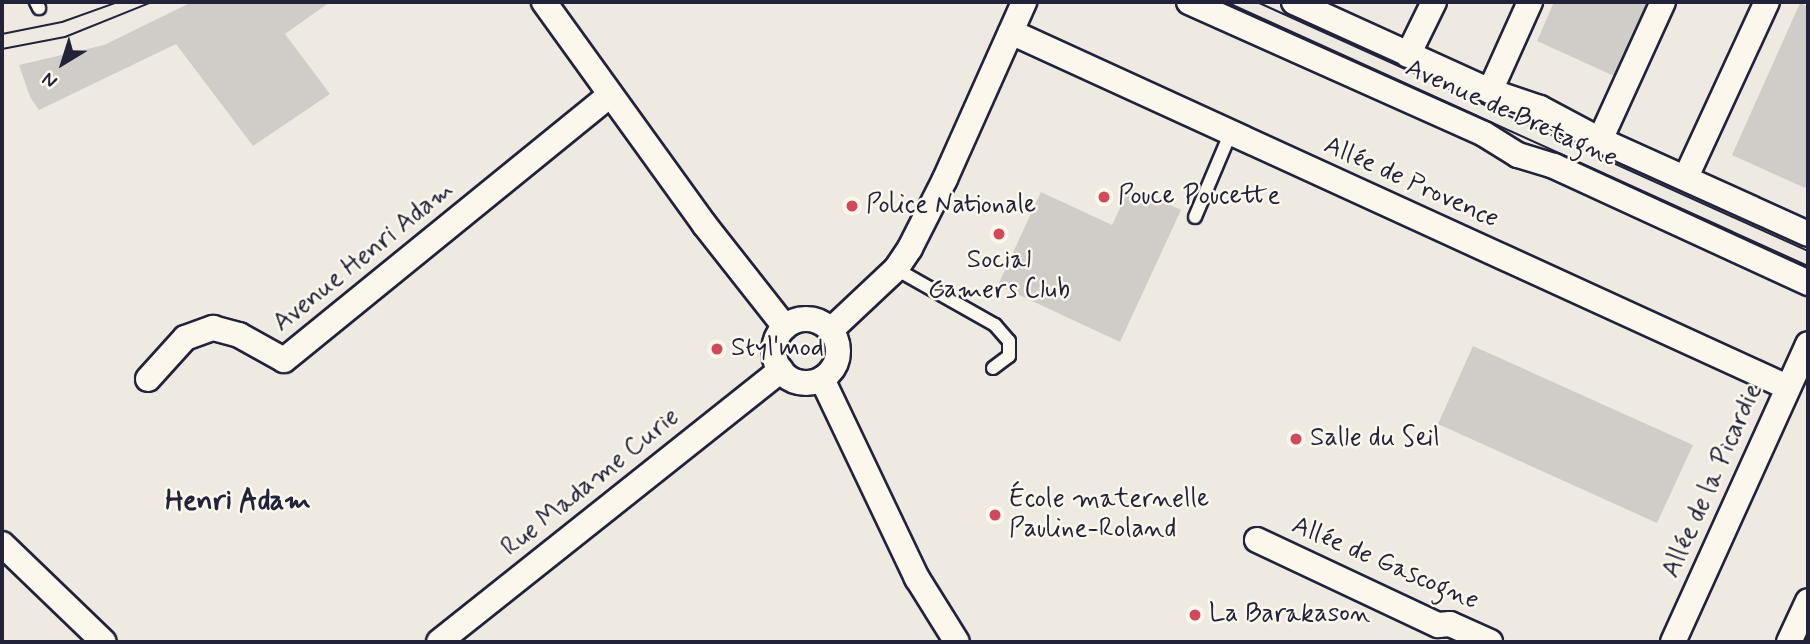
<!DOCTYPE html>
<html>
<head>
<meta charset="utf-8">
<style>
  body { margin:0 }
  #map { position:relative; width:1810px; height:644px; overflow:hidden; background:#eeeae2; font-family:Mynerve,sans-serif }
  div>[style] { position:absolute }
  .green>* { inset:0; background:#d0cdc9 }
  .roads { filter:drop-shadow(2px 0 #22223b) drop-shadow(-2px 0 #22223b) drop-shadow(0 2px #22223b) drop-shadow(0 -2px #22223b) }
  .lane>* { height:12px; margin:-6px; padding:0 6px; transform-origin:6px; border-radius:6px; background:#fbf7ec }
  .street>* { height:24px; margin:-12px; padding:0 12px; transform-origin:12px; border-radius:12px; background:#fbf7ec }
  .street>.ring { margin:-12px; padding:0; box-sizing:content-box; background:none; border:24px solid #fbf7ec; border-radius:50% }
  .tram>* { height:2px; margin:-1px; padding:0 1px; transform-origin:1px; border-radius:1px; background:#22223b }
  .dots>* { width:19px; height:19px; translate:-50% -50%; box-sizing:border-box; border:4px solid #fbf7ec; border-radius:50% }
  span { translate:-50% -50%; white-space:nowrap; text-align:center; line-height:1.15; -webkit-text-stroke:5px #fbf7ec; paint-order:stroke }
  .street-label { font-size:26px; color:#22223b }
  .poi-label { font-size:26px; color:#22223b }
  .left { translate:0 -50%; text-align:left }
  .neighbourhood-label { font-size:28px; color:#22223b; font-weight:700 }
  .frame { position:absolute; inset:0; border:4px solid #22223b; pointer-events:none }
  .north { position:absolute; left:28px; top:28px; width:70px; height:70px; -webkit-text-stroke:5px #fbf7ec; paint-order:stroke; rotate:218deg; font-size:19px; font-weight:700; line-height:28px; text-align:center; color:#22223b }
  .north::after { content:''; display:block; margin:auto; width:24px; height:32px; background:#22223b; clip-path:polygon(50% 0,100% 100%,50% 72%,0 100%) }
</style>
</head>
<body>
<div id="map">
  <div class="green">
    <i style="clip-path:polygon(192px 2px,330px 2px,285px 34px,330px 94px,253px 146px,176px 44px,39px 110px,30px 97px,19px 65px,104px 45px)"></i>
    <i style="clip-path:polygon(1554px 2px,1648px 2px,1614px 76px,1537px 41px)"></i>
    <i style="clip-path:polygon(1800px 3px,1808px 7px,1808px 182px,1805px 188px,1732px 155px)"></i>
    <i style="clip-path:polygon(1130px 187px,1181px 210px,1120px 342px,998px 285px,1041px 192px,1112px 225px)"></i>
    <i style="clip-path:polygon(1473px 346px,1693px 445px,1657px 523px,1438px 424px)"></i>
  </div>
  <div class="roads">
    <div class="lane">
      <i style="left:36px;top:2px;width:7px;rotate:63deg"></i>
      <i style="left:1195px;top:217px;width:90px;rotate:-67.1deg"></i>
      <i style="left:896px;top:269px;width:114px;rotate:29.5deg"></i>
      <i style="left:995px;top:325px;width:21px;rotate:49deg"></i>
      <i style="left:1009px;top:341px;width:15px;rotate:90deg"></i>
      <i style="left:1009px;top:356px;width:20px;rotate:143deg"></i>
    </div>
    <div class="street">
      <i style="left:544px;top:2px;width:274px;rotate:54.2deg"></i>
      <i style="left:704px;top:224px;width:131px;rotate:51.8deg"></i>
      <i style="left:1189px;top:2px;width:323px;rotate:24.1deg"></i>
      <i style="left:1484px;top:134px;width:40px;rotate:32deg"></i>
      <i style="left:1518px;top:155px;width:38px;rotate:17deg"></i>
      <i style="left:1554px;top:166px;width:280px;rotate:24.7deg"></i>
      <i style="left:1294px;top:2px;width:215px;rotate:24.4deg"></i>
      <i style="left:1490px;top:91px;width:53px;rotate:18.8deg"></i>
      <i style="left:1540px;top:108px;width:68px;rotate:28.1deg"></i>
      <i style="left:1600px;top:140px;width:228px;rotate:24.3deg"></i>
      <i style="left:1011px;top:32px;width:853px;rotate:24.58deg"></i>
      <i style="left:1408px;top:55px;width:59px;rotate:-63.9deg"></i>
      <i style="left:1490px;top:91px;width:98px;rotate:-65.8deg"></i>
      <i style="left:1600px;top:140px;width:152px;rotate:-65.5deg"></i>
      <i style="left:1686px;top:177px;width:193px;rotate:-65.2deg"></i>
      <i class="ring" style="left:774px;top:319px;width:40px;height:40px"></i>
      <i style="left:831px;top:330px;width:89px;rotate:-43.2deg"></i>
      <i style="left:896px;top:269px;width:25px;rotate:-56deg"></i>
      <i style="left:910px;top:248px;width:77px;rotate:-63.1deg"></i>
      <i style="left:945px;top:179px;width:194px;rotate:-65.9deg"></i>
      <i style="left:148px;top:379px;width:55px;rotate:-47.9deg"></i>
      <i style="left:185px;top:338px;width:30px;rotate:-20deg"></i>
      <i style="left:213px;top:328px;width:27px;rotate:15deg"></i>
      <i style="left:239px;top:335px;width:51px;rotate:29.1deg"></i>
      <i style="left:284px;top:360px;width:419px;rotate:-39.1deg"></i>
      <i style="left:822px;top:379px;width:221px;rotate:64.5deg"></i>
      <i style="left:917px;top:578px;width:75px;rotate:58deg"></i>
      <i style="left:1257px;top:540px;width:200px;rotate:25.2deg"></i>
      <i style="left:1438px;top:625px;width:12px;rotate:-5deg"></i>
      <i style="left:1450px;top:624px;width:44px;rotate:24.2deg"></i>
      <i style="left:2px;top:544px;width:141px;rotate:43.9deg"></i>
      <i style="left:439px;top:642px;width:437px;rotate:-38.5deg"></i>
      <i style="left:1673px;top:642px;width:327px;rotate:-65.6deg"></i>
      <i style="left:1789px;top:642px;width:45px;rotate:-65.1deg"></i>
    </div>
  </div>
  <div class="tram">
    <i style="left:1226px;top:2px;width:639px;rotate:24.4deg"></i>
    <i style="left:1257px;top:2px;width:605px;rotate:24.32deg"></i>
    <i style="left:2px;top:34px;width:61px;rotate:-11.3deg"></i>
    <i style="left:62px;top:22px;width:59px;rotate:-19.7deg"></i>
    <i style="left:2px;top:49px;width:64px;rotate:-10.8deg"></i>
    <i style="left:65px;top:37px;width:94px;rotate:-21.9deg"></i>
  </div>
  <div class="dots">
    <i style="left:1104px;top:197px;background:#d1495b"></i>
    <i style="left:852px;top:206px;background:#d1495b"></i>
    <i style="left:999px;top:234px;background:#d1495b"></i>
    <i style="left:717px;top:349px;background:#d1495b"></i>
    <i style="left:1296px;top:439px;background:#d1495b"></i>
    <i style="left:995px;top:515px;background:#d1495b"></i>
    <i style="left:1195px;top:615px;background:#d1495b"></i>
  </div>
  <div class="street-label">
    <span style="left:1511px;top:114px;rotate:24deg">Avenue de Bretagne</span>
    <span style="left:1411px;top:183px;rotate:24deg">Allée de Provence</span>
    <span style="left:364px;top:257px;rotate:-39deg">Avenue Henri Adam</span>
    <span style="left:1713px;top:481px;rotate:-66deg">Allée de la Picardie</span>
    <span style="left:591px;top:483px;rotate:-39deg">Rue Madame Curie</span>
    <span style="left:1385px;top:564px;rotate:23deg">Allée de Gascogne</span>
  </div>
  <div class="poi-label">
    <span class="left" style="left:1118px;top:197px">Pouce Poucette</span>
    <span class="left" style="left:866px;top:206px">Police Nationale</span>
    <span style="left:999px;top:276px">Social<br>Gamers Club</span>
    <span class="left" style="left:731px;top:349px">Styl'mod</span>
    <span class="left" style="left:1310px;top:439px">Salle du Seil</span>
    <span class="left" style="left:1009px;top:515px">École maternelle<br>Pauline-Roland</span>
    <span class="left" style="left:1209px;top:615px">La Barakason</span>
  </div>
  <div class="neighbourhood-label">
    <span style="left:238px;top:502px">Henri Adam</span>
  </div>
  <div class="frame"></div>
  <div class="north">N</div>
</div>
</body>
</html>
